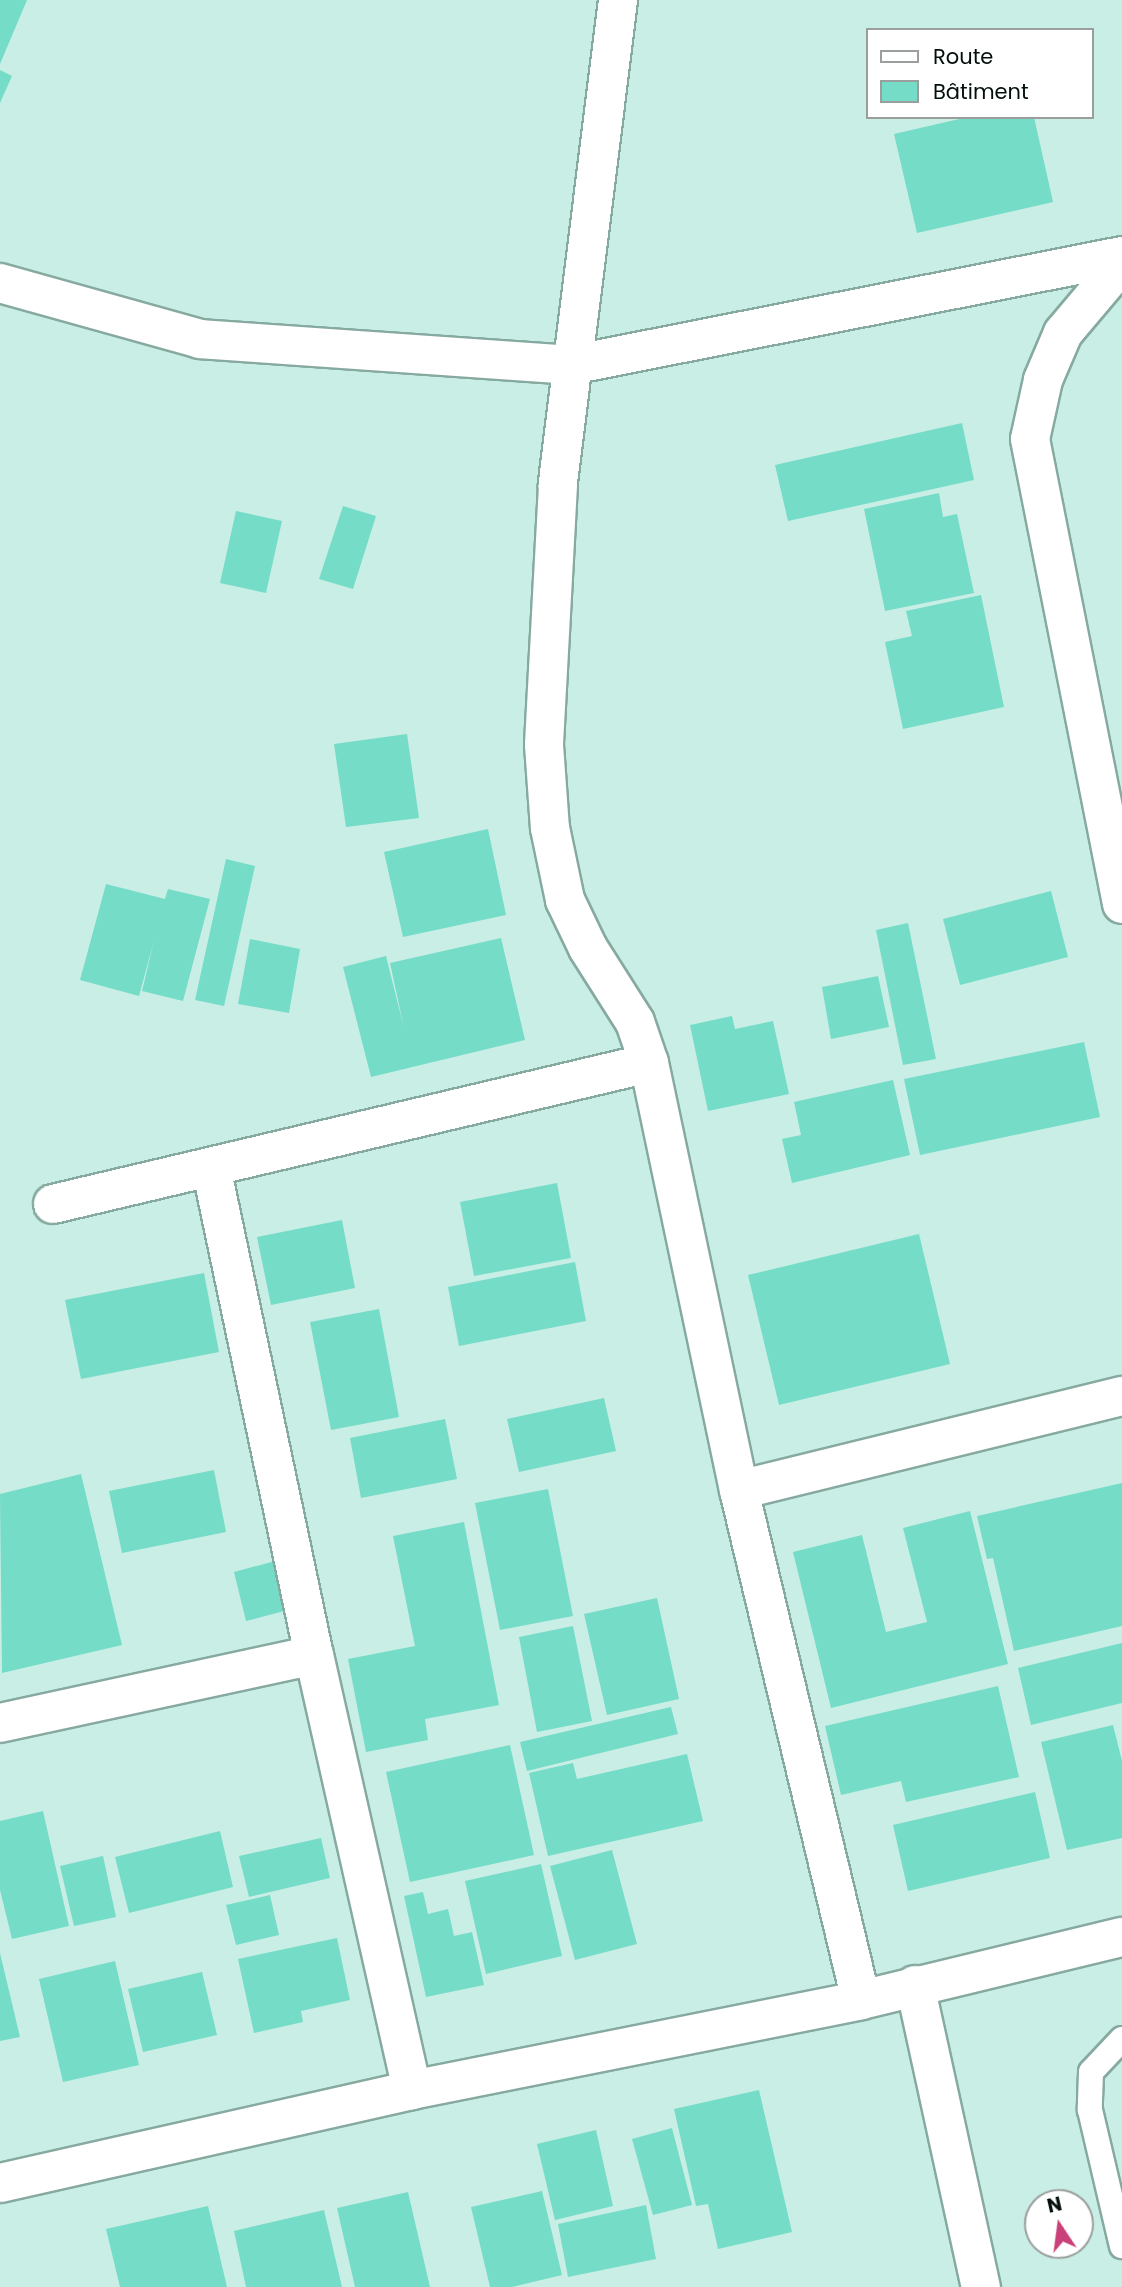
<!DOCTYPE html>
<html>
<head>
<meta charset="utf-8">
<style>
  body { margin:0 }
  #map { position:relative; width:1122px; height:2287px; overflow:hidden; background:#c9eee5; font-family:Poppins,sans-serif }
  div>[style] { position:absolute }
  .building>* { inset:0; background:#75dcc8 }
  .roads { filter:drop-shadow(2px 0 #86a9a0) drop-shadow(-2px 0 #86a9a0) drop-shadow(0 2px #86a9a0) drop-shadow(0 -2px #86a9a0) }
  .service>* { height:24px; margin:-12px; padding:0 12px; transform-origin:12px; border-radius:12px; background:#fff }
  .minor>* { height:38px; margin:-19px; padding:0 19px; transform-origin:19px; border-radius:19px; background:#fff }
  span { translate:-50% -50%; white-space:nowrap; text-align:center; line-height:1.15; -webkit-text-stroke:5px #fff; paint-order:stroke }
  .legend { position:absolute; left:866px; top:28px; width:228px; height:91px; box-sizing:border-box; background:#fff; border:2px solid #9a9f9e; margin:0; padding:9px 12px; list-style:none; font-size:21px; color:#030f0c }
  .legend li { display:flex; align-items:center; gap:14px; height:35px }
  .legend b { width:35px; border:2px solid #9a9f9e }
  .north { position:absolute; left:1024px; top:2189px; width:70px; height:70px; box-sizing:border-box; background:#fff; border:2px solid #9a9f9e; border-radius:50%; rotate:347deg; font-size:19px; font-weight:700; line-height:28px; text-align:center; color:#030f0c }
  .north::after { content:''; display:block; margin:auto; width:24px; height:32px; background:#ca4079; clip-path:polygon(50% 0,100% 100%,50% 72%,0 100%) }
</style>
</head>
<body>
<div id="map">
  <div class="building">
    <i style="clip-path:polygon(0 0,27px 0,0 64px)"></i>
    <i style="clip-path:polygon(0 70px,12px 76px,0 103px)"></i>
    <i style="clip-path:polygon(968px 117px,1034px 117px,1053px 202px,917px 233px,894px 134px)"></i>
    <i style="clip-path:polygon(962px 423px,974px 480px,788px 521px,775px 465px)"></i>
    <i style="clip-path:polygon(939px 493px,943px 517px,957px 514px,974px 593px,885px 611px,864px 509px)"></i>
    <i style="clip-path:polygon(343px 506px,376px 516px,353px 589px,319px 579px)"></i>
    <i style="clip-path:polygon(236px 511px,282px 521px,266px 593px,220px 583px)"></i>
    <i style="clip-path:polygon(981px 595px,1004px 707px,903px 729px,885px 642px,912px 636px,906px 611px)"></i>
    <i style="clip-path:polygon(407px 734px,419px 818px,346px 827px,334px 744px)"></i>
    <i style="clip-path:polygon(488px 829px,506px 915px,403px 937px,384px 852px)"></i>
    <i style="clip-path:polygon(226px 859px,255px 866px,224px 1006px,195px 1000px)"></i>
    <i style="clip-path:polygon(106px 884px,165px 899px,168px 889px,210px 899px,183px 1001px,142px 991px,154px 941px,139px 996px,80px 980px)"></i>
    <i style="clip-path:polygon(1051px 891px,1068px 957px,960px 985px,943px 919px)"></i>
    <i style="clip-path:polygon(908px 923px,936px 1059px,903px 1065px,876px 930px)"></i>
    <i style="clip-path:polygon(501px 938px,525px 1040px,371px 1077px,343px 967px,386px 956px,404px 1028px,390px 963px)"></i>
    <i style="clip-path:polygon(250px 939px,300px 949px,289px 1013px,238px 1004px)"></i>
    <i style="clip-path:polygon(878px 976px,889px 1027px,831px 1039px,822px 987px)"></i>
    <i style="clip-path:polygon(732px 1016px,735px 1029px,773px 1021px,789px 1094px,708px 1111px,690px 1025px)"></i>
    <i style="clip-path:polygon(1084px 1042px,1100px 1117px,920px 1155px,904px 1079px)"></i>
    <i style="clip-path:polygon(893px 1080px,910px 1155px,792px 1183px,782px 1139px,801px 1135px,794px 1102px)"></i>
    <i style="clip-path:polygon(557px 1183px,571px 1258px,474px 1276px,460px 1202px)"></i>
    <i style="clip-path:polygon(342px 1220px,355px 1288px,271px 1305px,257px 1237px)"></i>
    <i style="clip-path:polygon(919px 1234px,950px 1364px,779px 1405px,748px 1275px)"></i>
    <i style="clip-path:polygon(575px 1262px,586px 1321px,459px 1346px,448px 1287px)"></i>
    <i style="clip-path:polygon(204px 1273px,219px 1352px,81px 1379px,65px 1300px)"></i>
    <i style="clip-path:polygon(379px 1309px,399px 1417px,331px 1430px,310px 1322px)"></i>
    <i style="clip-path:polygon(604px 1398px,616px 1451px,519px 1472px,507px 1419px)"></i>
    <i style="clip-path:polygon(445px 1419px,457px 1479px,361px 1498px,350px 1438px)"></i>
    <i style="clip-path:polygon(214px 1470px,226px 1532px,122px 1553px,109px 1491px)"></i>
    <i style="clip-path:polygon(81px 1474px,122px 1645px,2px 1673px,0 1494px)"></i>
    <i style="clip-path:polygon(1122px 1483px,1122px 1626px,1014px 1651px,993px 1558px,987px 1559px,977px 1516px)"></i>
    <i style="clip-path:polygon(548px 1489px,573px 1616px,500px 1630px,475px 1503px)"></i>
    <i style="clip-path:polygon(970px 1511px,1008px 1664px,831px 1708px,793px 1552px,862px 1535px,886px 1632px,927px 1622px,903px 1528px)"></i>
    <i style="clip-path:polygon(464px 1522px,499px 1705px,425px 1719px,428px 1740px,366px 1752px,348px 1659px,415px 1646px,393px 1536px)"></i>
    <i style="clip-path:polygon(275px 1561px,288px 1610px,246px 1621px,234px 1572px)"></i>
    <i style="clip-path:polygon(657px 1598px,679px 1699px,607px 1715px,584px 1614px)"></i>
    <i style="clip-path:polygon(573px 1626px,592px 1721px,537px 1732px,519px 1637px)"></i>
    <i style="clip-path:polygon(1122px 1643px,1122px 1703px,1031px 1725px,1018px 1668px)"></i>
    <i style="clip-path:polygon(998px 1686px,1019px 1777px,906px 1802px,901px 1781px,841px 1795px,825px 1726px)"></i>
    <i style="clip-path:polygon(671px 1707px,678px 1734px,527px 1771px,520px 1742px)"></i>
    <i style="clip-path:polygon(1113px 1725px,1122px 1761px,1122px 1838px,1067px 1850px,1041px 1742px)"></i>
    <i style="clip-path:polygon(510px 1745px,534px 1855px,410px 1882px,386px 1772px)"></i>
    <i style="clip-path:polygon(687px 1754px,703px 1821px,548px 1856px,529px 1773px,573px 1763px,577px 1779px)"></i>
    <i style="clip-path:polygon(1035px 1792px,1050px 1858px,908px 1891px,893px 1825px)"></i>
    <i style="clip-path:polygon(43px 1811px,69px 1926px,12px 1939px,0 1890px,0 1821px)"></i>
    <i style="clip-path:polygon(220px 1831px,233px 1887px,129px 1913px,115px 1857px)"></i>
    <i style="clip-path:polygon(321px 1838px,330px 1878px,249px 1897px,239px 1856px)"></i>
    <i style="clip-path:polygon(612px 1850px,637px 1944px,575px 1960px,550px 1866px)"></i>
    <i style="clip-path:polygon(103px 1856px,116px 1917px,74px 1926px,60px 1866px)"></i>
    <i style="clip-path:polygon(541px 1864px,562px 1956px,486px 1974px,465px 1881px)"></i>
    <i style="clip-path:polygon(423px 1892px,428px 1914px,448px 1909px,454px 1936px,472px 1932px,484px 1985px,426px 1997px,404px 1896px)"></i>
    <i style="clip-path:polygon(270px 1895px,279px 1935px,236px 1945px,226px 1905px)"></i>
    <i style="clip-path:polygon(337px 1938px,350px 2000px,301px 2011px,303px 2022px,254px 2033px,238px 1959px)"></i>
    <i style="clip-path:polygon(0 1953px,20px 2037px,0 2041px)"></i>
    <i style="clip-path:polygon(115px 1961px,139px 2065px,63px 2082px,39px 1979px)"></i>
    <i style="clip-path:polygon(202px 1972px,217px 2035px,143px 2052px,128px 1989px)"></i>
    <i style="clip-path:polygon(759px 2090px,792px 2232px,718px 2249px,708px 2204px,696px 2206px,674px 2109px)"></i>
    <i style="clip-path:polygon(672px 2128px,692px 2205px,653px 2215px,632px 2139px)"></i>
    <i style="clip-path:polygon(596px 2130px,613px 2206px,555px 2220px,537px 2144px)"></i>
    <i style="clip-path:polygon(542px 2191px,562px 2275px,512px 2287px,490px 2287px,471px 2207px)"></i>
    <i style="clip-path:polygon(408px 2192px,430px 2287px,355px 2287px,337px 2208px)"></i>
    <i style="clip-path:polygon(646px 2205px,656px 2259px,568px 2277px,558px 2224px)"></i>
    <i style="clip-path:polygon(208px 2206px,227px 2287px,120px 2287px,106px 2229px)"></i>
    <i style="clip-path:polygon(324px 2210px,342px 2287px,246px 2287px,234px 2231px)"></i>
  </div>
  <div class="roads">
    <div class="service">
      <i style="left:1122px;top:2039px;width:45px;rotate:133.2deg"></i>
      <i style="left:1091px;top:2072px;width:38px;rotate:92deg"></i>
      <i style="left:1090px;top:2110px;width:140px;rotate:76.8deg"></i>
    </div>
    <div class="minor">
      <i style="left:618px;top:0;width:489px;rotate:97.1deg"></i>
      <i style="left:558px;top:485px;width:260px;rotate:93.1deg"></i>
      <i style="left:544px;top:745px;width:83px;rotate:85.9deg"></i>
      <i style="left:550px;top:828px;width:74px;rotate:78.2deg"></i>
      <i style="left:565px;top:900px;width:53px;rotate:64.4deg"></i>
      <i style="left:588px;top:948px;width:88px;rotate:57.6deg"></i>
      <i style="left:635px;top:1022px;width:43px;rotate:71.1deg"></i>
      <i style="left:649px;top:1063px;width:436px;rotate:78.1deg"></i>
      <i style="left:739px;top:1490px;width:524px;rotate:76.55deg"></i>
      <i style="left:1122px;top:263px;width:92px;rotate:130.1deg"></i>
      <i style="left:1063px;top:333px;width:51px;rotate:113.1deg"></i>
      <i style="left:1043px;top:380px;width:60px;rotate:102.4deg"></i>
      <i style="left:1030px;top:439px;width:474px;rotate:78.8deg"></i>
      <i style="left:0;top:283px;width:208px;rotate:15.6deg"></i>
      <i style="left:200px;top:339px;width:372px;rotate:4deg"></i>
      <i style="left:571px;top:365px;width:562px;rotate:-11.19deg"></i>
      <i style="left:211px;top:1167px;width:499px;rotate:78.1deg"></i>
      <i style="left:314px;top:1655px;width:446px;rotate:77.3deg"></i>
      <i style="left:53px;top:1204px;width:612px;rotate:-13.31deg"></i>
      <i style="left:739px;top:1490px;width:394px;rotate:-13.8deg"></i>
      <i style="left:0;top:1723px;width:321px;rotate:-12.2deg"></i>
      <i style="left:915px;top:1985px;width:309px;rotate:77.7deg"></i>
      <i style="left:0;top:2183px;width:422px;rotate:-12.7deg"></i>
      <i style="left:412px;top:2090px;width:458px;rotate:-11.3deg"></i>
      <i style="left:861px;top:2000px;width:268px;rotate:-13.6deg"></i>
    </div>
  </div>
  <ul class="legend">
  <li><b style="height:9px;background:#fff"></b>Route</li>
  <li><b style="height:19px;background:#75dcc8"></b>Bâtiment</li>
  </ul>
  <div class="north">N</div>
</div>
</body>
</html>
